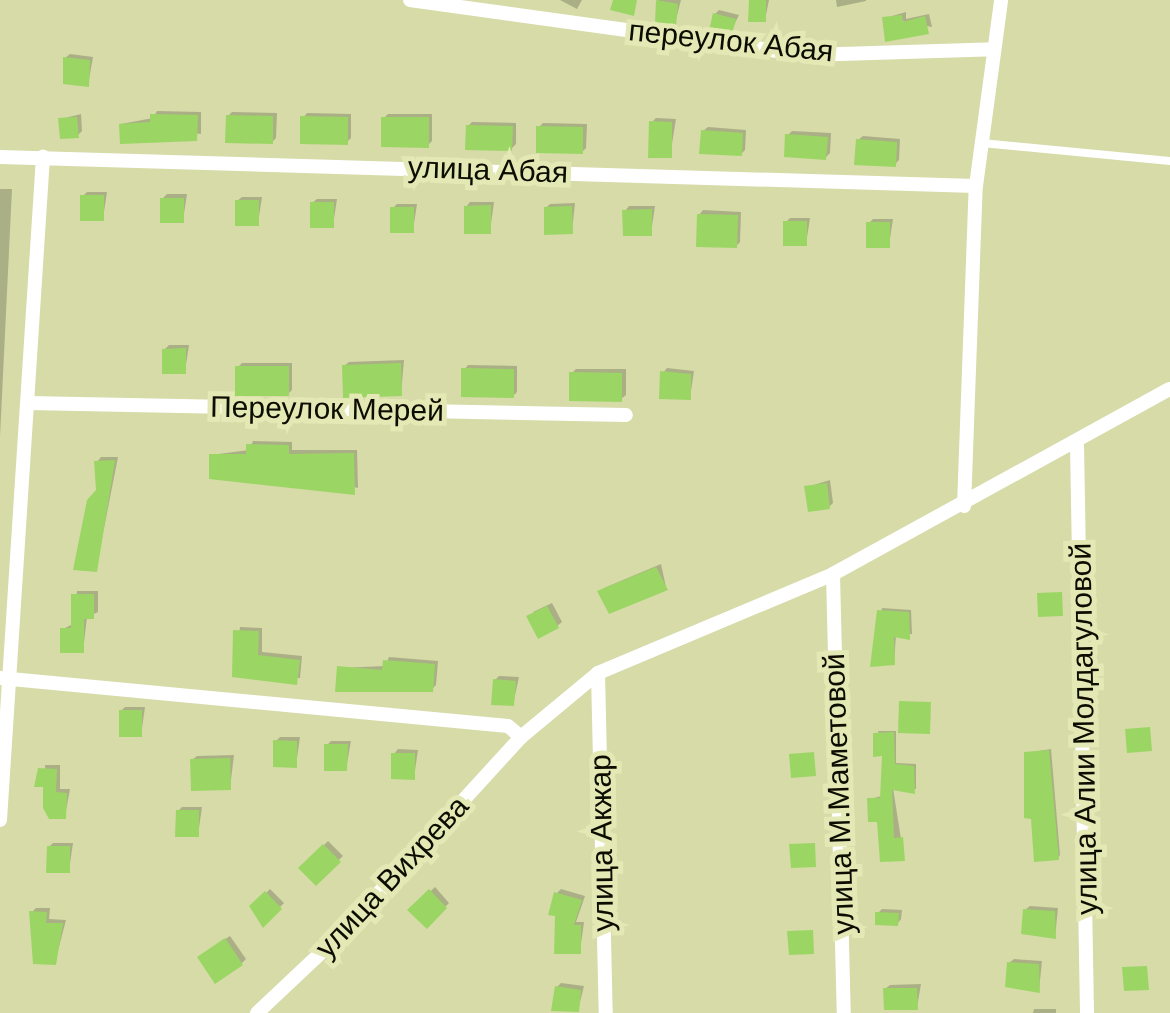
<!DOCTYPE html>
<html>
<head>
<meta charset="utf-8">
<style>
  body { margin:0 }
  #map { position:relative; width:1170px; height:1013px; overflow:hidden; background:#d6dba8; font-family:Helvetica,sans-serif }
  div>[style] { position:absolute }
  .shadow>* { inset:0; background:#0003 }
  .building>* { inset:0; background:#9bd665 }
  .service>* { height:8px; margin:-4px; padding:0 4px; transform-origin:4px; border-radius:4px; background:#fff }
  .minor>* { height:14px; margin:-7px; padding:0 7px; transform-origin:7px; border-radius:7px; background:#fff }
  span { translate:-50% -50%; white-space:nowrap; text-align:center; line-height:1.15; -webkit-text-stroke:10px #e3e8b4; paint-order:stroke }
  .street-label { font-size:30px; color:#0c0d00 }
</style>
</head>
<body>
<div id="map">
  <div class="shadow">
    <i style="clip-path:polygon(560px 0,582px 0,577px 9px)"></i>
    <i style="clip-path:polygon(658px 0,681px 0,675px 23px,657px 21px)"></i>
    <i style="clip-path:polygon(751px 0,769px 0,765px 20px)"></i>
    <i style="clip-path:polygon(836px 0,866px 0,866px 1px,837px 7px)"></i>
    <i style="clip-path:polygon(719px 10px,739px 15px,731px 31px,715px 14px)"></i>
    <i style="clip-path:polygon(906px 12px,906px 19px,929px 14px,932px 27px,885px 18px)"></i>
    <i style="clip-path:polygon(70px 54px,93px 57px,88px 85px,65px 58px)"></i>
    <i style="clip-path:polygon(157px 111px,201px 112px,201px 134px,121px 124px,153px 118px)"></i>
    <i style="clip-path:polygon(232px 112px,277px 113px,276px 138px,272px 142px,228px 116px)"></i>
    <i style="clip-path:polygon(307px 113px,351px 114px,351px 138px,347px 142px,303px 118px)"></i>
    <i style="clip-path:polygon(81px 114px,82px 131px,78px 135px,61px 119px)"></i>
    <i style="clip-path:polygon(388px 114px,432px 114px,432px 141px,428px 145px,384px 118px)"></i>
    <i style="clip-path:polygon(656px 118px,676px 119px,670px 156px,651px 123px)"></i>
    <i style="clip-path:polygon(472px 122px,516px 123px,516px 144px,511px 149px,468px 126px)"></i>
    <i style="clip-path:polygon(543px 123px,587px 124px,586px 148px,582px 152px,539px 127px)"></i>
    <i style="clip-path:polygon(708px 127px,746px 130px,745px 150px,741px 154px,703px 131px)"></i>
    <i style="clip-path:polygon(792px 131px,831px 133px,830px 153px,825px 158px,788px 135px)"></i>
    <i style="clip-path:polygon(863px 136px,900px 139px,899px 160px,895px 164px,858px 140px)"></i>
    <i style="clip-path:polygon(0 189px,12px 189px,0 437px)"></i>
    <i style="clip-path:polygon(87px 192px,107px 192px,103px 218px,83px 196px)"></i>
    <i style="clip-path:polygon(167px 194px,187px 194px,183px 220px,162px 199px)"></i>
    <i style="clip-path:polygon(242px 197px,262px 197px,258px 223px,237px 201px)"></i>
    <i style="clip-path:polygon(317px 199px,337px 199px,333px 225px,312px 203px)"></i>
    <i style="clip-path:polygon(470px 202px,494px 202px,490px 231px,466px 207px)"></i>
    <i style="clip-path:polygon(575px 203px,572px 231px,546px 208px,550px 204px)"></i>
    <i style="clip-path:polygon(397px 204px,417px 204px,413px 230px,393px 208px)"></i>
    <i style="clip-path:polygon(629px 206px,655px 206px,651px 233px,625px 211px)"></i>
    <i style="clip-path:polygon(703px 210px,741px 212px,740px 242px,736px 246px,699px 215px)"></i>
    <i style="clip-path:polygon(790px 218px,810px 218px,806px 244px,786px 222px)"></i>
    <i style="clip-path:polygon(873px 219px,893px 219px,889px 245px,869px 223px)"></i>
    <i style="clip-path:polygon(169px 345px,189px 345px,185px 371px,164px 350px)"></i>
    <i style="clip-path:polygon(404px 360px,401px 394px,344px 366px,349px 362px)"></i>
    <i style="clip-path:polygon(242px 363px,292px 363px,292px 390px,288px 394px,238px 367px)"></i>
    <i style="clip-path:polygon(468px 365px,517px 366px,517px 392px,513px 396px,464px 370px)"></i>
    <i style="clip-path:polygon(667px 368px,694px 371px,690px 398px,663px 373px)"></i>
    <i style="clip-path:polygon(576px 369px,626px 369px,626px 395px,621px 399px,571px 374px)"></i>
    <i style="clip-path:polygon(253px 441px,292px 442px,292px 450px,357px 450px,358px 488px,211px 455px,249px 450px)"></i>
    <i style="clip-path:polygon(101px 457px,118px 457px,96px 569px,97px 462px)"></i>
    <i style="clip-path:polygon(830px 480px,833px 503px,829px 507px,807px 487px)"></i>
    <i style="clip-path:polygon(661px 564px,666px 587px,600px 592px,604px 588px)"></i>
    <i style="clip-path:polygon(77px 591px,98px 591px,98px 612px,87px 617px,83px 651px,63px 629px,73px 624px)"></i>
    <i style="clip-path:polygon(552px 603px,562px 622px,557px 626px,533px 612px)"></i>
    <i style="clip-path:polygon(882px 608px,911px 610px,912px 634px,896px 635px,894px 663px,873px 664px)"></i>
    <i style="clip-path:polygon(240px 627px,262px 628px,262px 652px,302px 656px,300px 678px,234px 675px)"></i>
    <i style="clip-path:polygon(389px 657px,438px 661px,436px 685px,432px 689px,339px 668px,385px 666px)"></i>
    <i style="clip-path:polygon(499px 676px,519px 677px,513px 704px,495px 680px)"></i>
    <i style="clip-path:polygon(125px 707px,145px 707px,141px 735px,121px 711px)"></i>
    <i style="clip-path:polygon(878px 731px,896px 731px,896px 763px,916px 764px,916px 789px,893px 788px,904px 858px,869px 799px,882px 796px,885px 754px)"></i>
    <i style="clip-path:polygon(280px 737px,300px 737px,296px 765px,276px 741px)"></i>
    <i style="clip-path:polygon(331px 741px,351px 741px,346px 769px,327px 745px)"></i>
    <i style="clip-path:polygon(398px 749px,418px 750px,414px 777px,394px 754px)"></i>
    <i style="clip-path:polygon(1051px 749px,1060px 855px,1058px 858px,1026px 753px)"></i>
    <i style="clip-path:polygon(234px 755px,230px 788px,192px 760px,197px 756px)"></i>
    <i style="clip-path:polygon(45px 765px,60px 765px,60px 789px,70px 789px,65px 816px,46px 785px)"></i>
    <i style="clip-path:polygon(182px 807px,202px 807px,198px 835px,178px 811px)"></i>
    <i style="clip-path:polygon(328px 841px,343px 856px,316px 882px,302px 868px)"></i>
    <i style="clip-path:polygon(53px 843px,73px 843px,69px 870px,49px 847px)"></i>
    <i style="clip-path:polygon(435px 887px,449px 903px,427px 925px,411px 910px)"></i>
    <i style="clip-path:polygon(270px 889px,284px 903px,263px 924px,252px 907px)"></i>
    <i style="clip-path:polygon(561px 889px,585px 896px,576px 922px,584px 922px,580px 951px,557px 893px)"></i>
    <i style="clip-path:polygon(1030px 906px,1058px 908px,1055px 937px,1025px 910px)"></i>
    <i style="clip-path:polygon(36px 908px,50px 908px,49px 919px,66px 920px,55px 962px,32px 912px)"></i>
    <i style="clip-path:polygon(882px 909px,902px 910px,901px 919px,897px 924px,878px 913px)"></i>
    <i style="clip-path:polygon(230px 936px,246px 959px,242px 963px,204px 953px)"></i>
    <i style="clip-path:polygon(1014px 959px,1042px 961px,1039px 990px,1009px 963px)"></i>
    <i style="clip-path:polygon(561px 983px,584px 986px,578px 1010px,557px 987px)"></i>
    <i style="clip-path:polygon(921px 984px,917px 1007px,885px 989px,890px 985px)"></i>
    <i style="clip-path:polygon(1056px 1009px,1056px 1013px,1033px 1013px,1034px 1009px)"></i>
  </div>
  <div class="building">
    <i style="clip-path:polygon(613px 0,637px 0,634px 16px,610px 10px)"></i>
    <i style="clip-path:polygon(656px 0,678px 4px,676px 26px,655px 23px)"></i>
    <i style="clip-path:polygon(749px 0,766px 0,766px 22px,748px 22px)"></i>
    <i style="clip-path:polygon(713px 13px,736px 19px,732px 34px,709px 31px)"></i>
    <i style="clip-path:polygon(902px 15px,903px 22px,925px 16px,929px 34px,885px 42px,882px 17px)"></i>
    <i style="clip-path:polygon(63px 57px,90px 60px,89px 87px,63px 84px)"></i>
    <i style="clip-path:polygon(150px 114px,198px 115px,197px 141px,120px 144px,119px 124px,150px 122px)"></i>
    <i style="clip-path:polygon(226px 115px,273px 116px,273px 144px,225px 143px)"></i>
    <i style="clip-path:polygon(300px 116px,348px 117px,348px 145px,300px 144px)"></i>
    <i style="clip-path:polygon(77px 117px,79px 138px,60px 139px,58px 118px)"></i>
    <i style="clip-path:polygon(381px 117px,429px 117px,429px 148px,381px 147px)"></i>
    <i style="clip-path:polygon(649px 121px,672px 122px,672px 158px,648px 158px)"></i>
    <i style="clip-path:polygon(466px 125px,513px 126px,512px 151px,465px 150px)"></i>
    <i style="clip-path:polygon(536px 126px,583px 127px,583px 154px,536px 153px)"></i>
    <i style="clip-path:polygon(701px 130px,743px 133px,742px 156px,699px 154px)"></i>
    <i style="clip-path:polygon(785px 134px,828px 137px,826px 160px,784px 157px)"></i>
    <i style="clip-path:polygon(856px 139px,897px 142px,896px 167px,854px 165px)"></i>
    <i style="clip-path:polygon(80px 195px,104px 195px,104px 221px,80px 221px)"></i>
    <i style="clip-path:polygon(160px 198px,184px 198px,184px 223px,160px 223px)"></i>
    <i style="clip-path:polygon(235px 200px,259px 200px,259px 226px,235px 226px)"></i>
    <i style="clip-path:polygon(310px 202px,334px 202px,334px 228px,310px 228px)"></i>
    <i style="clip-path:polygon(491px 205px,491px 234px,464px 234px,464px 206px)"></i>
    <i style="clip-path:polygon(572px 206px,573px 234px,544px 235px,544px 207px)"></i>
    <i style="clip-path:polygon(390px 207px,414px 207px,414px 233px,390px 233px)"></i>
    <i style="clip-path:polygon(652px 209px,652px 236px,623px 236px,622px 210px)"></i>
    <i style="clip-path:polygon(697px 214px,738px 215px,737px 248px,696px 247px)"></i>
    <i style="clip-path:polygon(783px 221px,807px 221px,807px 246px,783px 246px)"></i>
    <i style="clip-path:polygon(866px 222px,890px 222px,890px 248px,866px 248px)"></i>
    <i style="clip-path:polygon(186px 348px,186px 374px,162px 374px,162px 349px)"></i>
    <i style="clip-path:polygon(401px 363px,402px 396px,343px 398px,342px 365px)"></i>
    <i style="clip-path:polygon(235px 366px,289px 366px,289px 396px,235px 396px)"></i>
    <i style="clip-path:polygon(461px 368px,514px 369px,514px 398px,461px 397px)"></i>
    <i style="clip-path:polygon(660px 371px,691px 374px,691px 400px,659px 399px)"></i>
    <i style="clip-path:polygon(569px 372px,622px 373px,622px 402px,569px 401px)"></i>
    <i style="clip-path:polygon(246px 444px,289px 445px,289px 454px,354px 453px,355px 495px,209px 479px,209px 454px,246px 454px)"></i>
    <i style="clip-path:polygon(115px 460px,97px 572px,73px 570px,87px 500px,96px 490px,94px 461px)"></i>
    <i style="clip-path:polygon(827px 483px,830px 509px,808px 512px,804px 486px)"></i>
    <i style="clip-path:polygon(656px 567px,668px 590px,609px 614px,597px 591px)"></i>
    <i style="clip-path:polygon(1062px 592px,1063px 616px,1038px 617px,1037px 593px)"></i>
    <i style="clip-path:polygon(71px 594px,94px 594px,94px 619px,84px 619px,84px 653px,60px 653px,60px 628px,71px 628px)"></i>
    <i style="clip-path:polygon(547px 606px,559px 628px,538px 639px,526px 616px)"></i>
    <i style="clip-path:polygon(877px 610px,909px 612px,910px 640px,894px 637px,895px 665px,870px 667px)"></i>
    <i style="clip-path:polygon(233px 630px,259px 631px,258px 655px,300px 660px,297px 685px,232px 677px)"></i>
    <i style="clip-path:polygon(383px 660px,435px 664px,433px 692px,335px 692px,337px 666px,382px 670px)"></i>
    <i style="clip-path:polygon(493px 679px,516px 681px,514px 706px,491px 705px)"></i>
    <i style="clip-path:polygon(899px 701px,931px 702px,930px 734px,898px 733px)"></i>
    <i style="clip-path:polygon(119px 710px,142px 710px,142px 737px,119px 737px)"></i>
    <i style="clip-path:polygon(1150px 727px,1152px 751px,1127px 753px,1125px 729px)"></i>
    <i style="clip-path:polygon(894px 732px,895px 764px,914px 766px,915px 794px,892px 790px,894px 838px,903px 837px,905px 861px,880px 862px,877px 822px,868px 822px,867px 798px,880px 798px,882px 756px,873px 757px,873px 733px)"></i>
    <i style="clip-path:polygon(273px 740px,297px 741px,297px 768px,273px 767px)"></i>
    <i style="clip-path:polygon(324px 744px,348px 744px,347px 771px,324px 771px)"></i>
    <i style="clip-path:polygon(1049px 750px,1059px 860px,1034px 862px,1031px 819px,1024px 818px,1024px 752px)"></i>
    <i style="clip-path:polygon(814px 752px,816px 776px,791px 778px,789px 754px)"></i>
    <i style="clip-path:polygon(391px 753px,415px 753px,415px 780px,391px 779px)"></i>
    <i style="clip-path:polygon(230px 758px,231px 790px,191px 791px,190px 759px)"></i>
    <i style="clip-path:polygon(38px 768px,57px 769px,56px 792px,67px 793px,66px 819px,49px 819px,43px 808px,43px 787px,34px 787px)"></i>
    <i style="clip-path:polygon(176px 810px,199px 810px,199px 837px,175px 837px)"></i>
    <i style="clip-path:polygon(815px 843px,816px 867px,791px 868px,789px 844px)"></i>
    <i style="clip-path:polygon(323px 844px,341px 862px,316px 886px,298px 868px)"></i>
    <i style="clip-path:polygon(47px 846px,70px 846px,70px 873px,46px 873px)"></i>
    <i style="clip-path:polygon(429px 889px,447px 908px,427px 929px,407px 910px)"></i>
    <i style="clip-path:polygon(265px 891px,282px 909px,263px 928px,249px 906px)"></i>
    <i style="clip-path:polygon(554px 892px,582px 900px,574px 925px,581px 925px,581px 954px,554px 954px,555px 916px,548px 915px)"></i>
    <i style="clip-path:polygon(1023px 909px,1055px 911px,1056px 939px,1021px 934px)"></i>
    <i style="clip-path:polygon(29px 911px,47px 912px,46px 923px,63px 923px,56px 965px,33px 964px)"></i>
    <i style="clip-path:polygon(875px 912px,899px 913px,898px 926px,875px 925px)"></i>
    <i style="clip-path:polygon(813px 930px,814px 954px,789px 955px,787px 931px)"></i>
    <i style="clip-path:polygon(225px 938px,243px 965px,215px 984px,197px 957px)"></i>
    <i style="clip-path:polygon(1007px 962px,1039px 964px,1040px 993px,1005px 987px)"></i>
    <i style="clip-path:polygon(1147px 966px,1149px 990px,1124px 991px,1122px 967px)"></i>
    <i style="clip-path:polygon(555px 986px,581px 990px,579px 1012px,551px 1011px)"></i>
    <i style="clip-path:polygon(883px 988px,917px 988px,918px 1010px,884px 1010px)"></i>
  </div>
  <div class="service">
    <i style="left:982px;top:143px;width:189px;rotate:5.5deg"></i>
  </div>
  <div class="minor">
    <i style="left:410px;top:0;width:402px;rotate:7.9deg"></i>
    <i style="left:808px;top:55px;width:186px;rotate:-1.8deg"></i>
    <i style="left:0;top:157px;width:976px;rotate:1.7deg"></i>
    <i style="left:28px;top:403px;width:598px;rotate:1.15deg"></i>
    <i style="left:1077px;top:445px;width:568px;rotate:88.99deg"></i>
    <i style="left:964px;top:506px;width:320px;rotate:-87.9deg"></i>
    <i style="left:976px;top:186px;width:188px;rotate:-82.3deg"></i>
    <i style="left:833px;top:574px;width:439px;rotate:88.6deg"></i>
    <i style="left:598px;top:673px;width:340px;rotate:88.7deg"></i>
    <i style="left:0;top:678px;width:510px;rotate:5.4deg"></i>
    <i style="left:508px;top:726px;width:17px;rotate:40deg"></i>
    <i style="left:521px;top:737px;width:100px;rotate:-39.7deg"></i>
    <i style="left:598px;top:673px;width:255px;rotate:-22.8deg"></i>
    <i style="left:833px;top:574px;width:384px;rotate:-28.8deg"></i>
    <i style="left:0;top:820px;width:665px;rotate:-86.29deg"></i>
    <i style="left:257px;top:1013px;width:118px;rotate:-43.3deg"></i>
    <i style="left:343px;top:932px;width:264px;rotate:-47.6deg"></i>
  </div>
  <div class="street-label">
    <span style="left:731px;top:41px;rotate:6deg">переулок Абая</span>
    <span style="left:488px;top:170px;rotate:2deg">улица Абая</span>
    <span style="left:327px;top:409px;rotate:1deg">Переулок Мерей</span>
    <span style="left:1084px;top:729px;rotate:-91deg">улица Алии Молдагуловой</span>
    <span style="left:839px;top:794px;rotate:-92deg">улица М.Маметовой</span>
    <span style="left:602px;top:843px;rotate:-91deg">улица Акжар</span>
    <span style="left:392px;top:877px;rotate:-47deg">улица Вихрева</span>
  </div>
</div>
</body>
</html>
